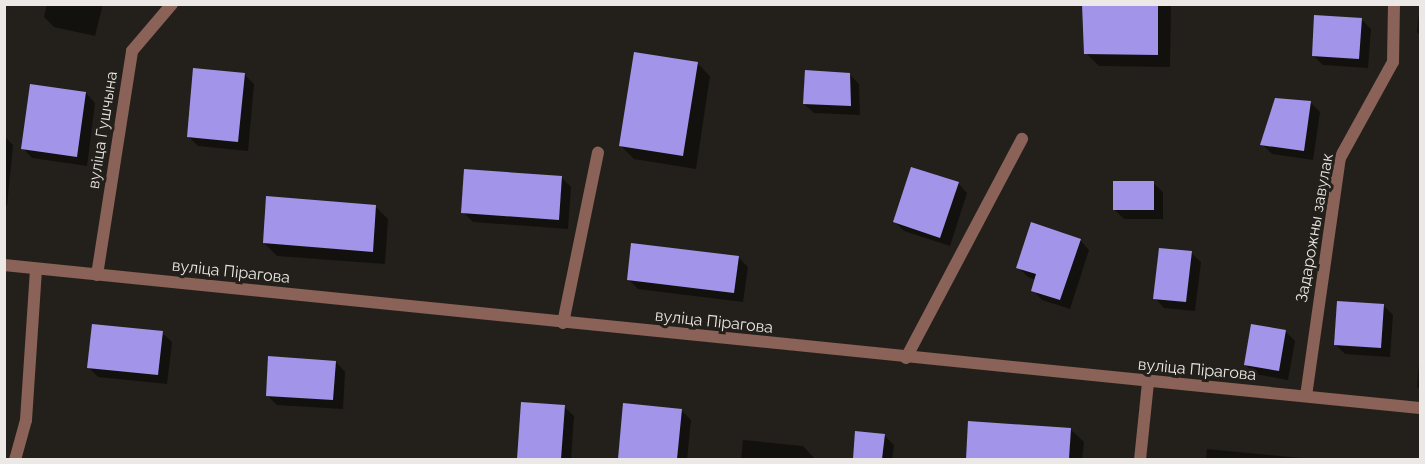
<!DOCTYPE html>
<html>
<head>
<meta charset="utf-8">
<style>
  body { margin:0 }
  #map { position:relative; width:1425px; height:464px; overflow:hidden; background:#23201b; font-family:Raleway,sans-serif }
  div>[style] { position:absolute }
  .shadow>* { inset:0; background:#0007 }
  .building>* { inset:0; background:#a294e8 }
  .service>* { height:12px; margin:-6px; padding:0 6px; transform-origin:6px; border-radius:6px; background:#8a6257 }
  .minor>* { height:12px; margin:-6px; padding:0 6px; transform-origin:6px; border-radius:6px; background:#8a6257 }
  span { translate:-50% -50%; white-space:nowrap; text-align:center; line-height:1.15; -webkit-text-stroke:6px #23201b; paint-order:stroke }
  .street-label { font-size:16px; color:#ebe8e5 }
  .frame { position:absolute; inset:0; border:6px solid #ebe8e5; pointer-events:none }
</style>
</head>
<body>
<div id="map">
  <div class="shadow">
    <i style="clip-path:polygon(47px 4px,103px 4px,95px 36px,54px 27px,44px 17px)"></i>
    <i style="clip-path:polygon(1084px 4px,1171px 4px,1170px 67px,1099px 66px,1086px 53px)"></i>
    <i style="clip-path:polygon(1420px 4px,1420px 35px,1417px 32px)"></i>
    <i style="clip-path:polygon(1361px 19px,1371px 29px,1368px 68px,1323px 65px,1313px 55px)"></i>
    <i style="clip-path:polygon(697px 63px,710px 76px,696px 169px,634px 159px,621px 146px)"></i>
    <i style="clip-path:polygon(244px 74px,254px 84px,248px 151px,198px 146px,189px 137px)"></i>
    <i style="clip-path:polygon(849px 74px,859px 84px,860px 115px,814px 113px,804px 104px)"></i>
    <i style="clip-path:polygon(86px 93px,95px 103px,87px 166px,32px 158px,23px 148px)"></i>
    <i style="clip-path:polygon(1310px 102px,1320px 112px,1313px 160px,1272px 154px,1262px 144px)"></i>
    <i style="clip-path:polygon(4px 136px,13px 145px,7px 206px,4px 205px)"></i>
    <i style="clip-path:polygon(561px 177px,571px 187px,568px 229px,473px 222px,463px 212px)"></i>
    <i style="clip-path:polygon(958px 183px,967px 193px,950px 246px,904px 231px,895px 222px)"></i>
    <i style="clip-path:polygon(1153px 183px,1163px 192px,1163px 219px,1124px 219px,1114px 209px)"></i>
    <i style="clip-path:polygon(375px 206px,388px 219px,385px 264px,277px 256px,264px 243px)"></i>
    <i style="clip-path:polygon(1080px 240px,1089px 250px,1070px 309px,1042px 300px,1033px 290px,1036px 280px,1028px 277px,1018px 267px)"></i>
    <i style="clip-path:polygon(1191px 253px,1201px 262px,1195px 311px,1164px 308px,1155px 298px)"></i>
    <i style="clip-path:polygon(738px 257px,748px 267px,743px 302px,638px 289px,628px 279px)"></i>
    <i style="clip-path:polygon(1384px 306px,1393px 315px,1390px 357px,1345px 354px,1335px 344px)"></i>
    <i style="clip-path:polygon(1285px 331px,1295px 341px,1288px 380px,1255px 374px,1246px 365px)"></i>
    <i style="clip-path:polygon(162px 333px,172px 342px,167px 384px,98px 377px,88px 367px)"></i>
    <i style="clip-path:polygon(1420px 352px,1420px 390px,1417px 387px)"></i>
    <i style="clip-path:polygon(336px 362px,345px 372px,343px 409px,277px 405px,267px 395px)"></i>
    <i style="clip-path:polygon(523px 403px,564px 407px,574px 416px,571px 460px,518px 460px)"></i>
    <i style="clip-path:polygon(681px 410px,691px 420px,687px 460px,620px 459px)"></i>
    <i style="clip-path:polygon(970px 423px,1071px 430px,1084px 442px,1082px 460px,967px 460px)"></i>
    <i style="clip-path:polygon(857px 432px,884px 435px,894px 445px,892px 459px,901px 460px,854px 460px)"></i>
    <i style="clip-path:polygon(743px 440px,803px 446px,816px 460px,741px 460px)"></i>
    <i style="clip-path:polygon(1207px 449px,1312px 459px,1313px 460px,1206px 460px)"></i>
  </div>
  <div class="building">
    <i style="clip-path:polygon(1082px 4px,1158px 4px,1158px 55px,1084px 54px)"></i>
    <i style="clip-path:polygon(1314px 15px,1362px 18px,1359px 59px,1312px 56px)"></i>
    <i style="clip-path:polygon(634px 52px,698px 62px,683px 156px,619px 146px)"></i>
    <i style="clip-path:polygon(193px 68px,245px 73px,238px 142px,187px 137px)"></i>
    <i style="clip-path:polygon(805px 70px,850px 73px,851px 106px,803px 104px)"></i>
    <i style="clip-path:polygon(30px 84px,86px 92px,77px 157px,21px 149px)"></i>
    <i style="clip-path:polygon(1275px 98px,1311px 101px,1304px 151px,1260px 145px)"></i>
    <i style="clip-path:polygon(911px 167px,959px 182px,940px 238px,893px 222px)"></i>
    <i style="clip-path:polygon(464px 169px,562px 176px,559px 220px,461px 213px)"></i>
    <i style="clip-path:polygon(1113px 181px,1154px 181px,1154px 210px,1113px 210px)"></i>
    <i style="clip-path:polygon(266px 196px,376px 205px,373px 252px,263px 243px)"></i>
    <i style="clip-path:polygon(1031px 222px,1081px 239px,1060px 300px,1031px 291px,1036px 274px,1016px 268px)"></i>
    <i style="clip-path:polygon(631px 243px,739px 256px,734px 293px,627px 280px)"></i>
    <i style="clip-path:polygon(1159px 248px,1192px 251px,1186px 302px,1153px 299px)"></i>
    <i style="clip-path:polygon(1337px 301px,1384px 304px,1381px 348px,1334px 345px)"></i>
    <i style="clip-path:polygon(92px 324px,163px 331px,158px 375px,87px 368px)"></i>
    <i style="clip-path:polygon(1251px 324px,1286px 330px,1279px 371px,1244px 365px)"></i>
    <i style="clip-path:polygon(268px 356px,336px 361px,333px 400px,266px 396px)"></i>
    <i style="clip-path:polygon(521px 402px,565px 405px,561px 459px,517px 459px)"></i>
    <i style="clip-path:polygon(623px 403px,682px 409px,677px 459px,618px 459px)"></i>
    <i style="clip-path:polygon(968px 421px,1071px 428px,1069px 459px,966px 459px)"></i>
    <i style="clip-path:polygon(855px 431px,885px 434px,882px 459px,853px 459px)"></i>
  </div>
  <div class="service">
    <i style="left:563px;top:323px;width:174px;rotate:-78.4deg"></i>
    <i style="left:906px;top:358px;width:248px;rotate:-62.1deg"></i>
    <i style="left:15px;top:460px;width:41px;rotate:-74.6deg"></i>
    <i style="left:26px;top:420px;width:151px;rotate:-86.2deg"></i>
    <i style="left:1140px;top:460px;width:78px;rotate:-84.1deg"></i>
  </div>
  <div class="minor">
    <i style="left:4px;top:265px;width:1423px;rotate:5.77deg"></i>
    <i style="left:97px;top:275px;width:227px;rotate:-81.1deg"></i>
    <i style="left:132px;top:51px;width:62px;rotate:-49.6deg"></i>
    <i style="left:1306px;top:396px;width:240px;rotate:-81.9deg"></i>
    <i style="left:1340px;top:158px;width:110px;rotate:-61.1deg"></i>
    <i style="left:1393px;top:62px;width:58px;rotate:-89deg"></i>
  </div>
  <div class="street-label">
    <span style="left:103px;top:130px;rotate:-81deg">вуліца Гушчына</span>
    <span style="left:1315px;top:228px;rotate:-80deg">Задарожны завулак</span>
    <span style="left:231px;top:272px;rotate:6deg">вуліца Пірагова</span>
    <span style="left:714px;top:322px;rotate:6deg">вуліца Пірагова</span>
    <span style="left:1197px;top:370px;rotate:5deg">вуліца Пірагова</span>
  </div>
  <div class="frame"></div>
</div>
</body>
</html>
